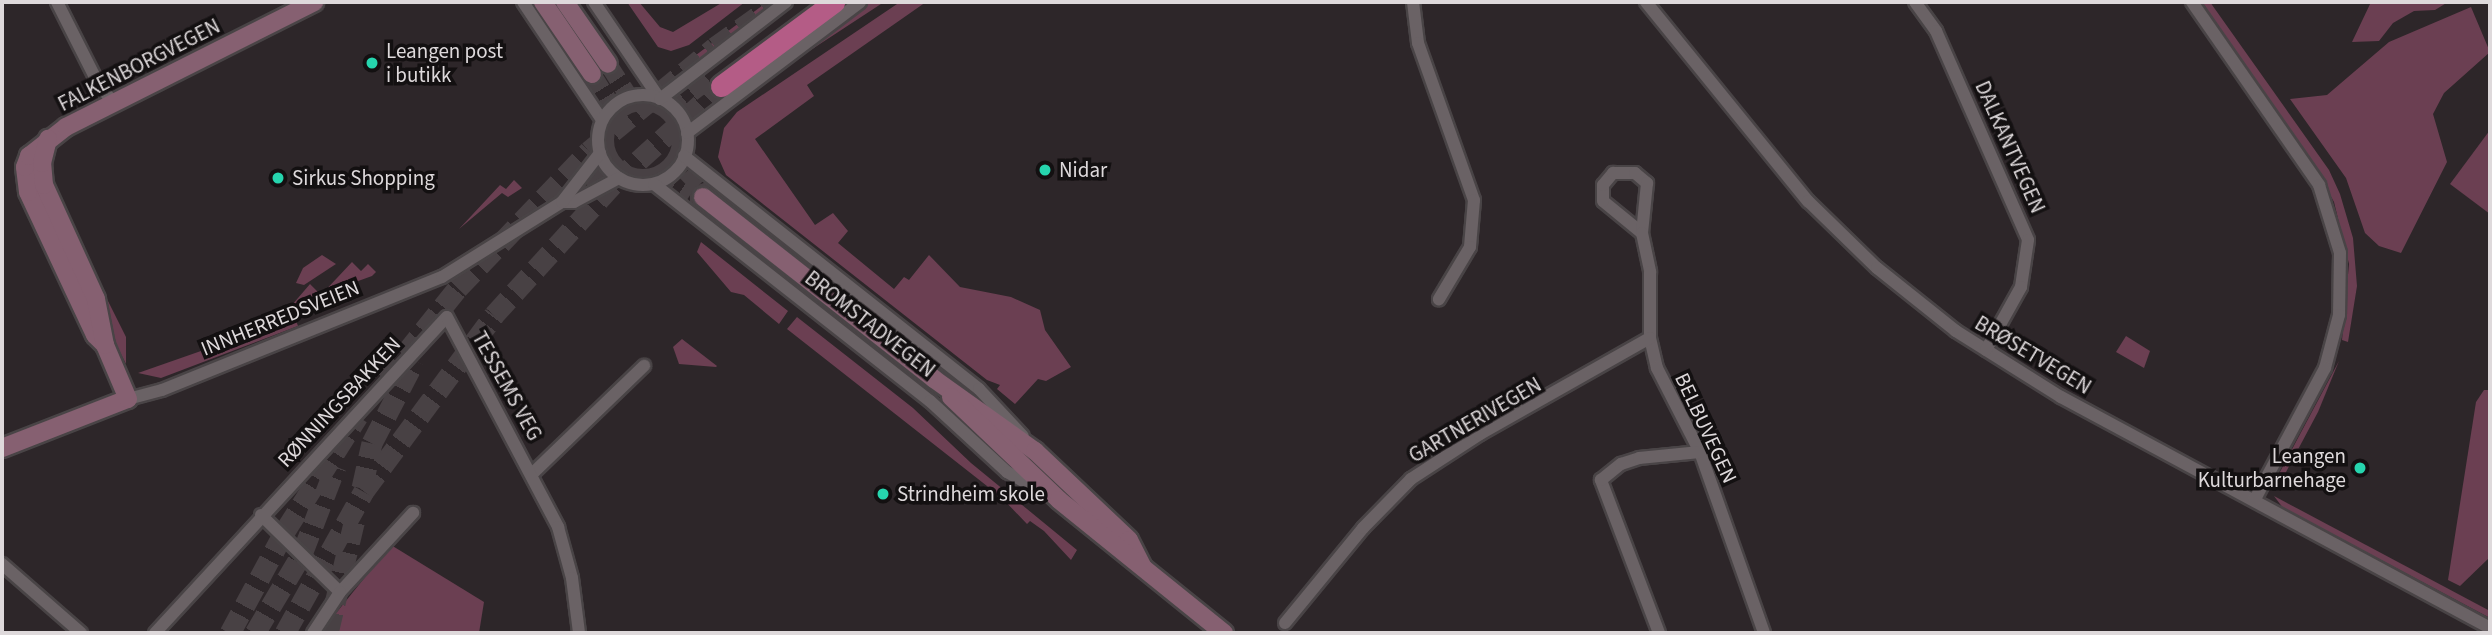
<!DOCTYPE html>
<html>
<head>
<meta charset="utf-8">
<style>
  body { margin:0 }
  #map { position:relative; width:2492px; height:635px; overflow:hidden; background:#2d2629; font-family:"Source Sans 3",sans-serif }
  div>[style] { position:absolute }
  .green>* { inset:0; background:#6b3f52 }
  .secondary-tunnel>* { height:18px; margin-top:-9px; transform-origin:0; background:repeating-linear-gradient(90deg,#484144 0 18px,transparent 0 27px) }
  .secondary-tunnel>.ring { margin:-9px; padding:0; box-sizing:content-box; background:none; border:18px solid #484144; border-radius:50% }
  .trunk-tunnel>* { height:21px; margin-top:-10.5px; transform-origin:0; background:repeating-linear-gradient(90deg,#484144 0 21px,transparent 0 31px) }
  .roads { filter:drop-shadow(2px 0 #494446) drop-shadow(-2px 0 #494446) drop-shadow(0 2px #494446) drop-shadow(0 -2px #494446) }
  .minor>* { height:12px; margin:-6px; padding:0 6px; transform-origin:6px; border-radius:6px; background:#6a6265 }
  .minor>.ring { margin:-6px; padding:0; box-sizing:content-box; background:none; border:12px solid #6a6265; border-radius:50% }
  .secondary>* { height:18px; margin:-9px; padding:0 9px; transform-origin:9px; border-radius:9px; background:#866071 }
  .trunk>* { height:21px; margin:-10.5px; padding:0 10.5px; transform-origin:10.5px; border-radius:10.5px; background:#b45c86 }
  .dots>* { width:19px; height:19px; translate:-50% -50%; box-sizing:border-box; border:4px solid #131011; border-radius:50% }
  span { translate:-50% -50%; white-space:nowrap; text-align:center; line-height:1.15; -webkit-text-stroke:7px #131011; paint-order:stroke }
  .poi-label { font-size:21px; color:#ded9db }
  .left { translate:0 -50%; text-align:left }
  .right { translate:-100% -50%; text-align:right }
  .street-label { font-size:21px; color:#ded9db }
  .frame { position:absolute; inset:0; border:4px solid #ded9db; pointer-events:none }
</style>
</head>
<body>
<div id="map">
  <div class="green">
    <i style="clip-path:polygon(627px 2px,639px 2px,660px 27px,673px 32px,723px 2px,745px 2px,689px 45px,671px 51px,658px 47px)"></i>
    <i style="clip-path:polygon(767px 2px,777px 2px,695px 64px,692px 58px)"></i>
    <i style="clip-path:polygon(868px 2px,884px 2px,768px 78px,776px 66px)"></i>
    <i style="clip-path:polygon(900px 2px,926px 2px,807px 85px,814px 96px,755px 139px,815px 225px,833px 213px,848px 231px,838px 243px,894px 289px,904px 277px,909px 280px,929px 255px,960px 287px,1011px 297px,1040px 310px,1045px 330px,1071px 367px,1046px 381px,1038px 379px,1015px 404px,997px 389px,1000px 385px,987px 380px,726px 175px,718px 157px,724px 128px,737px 112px)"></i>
    <i style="clip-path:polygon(2202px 2px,2210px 2px,2329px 170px,2340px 194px,2353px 238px,2357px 286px,2348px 342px,2342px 340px,2349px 264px,2334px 202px,2307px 154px)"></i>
    <i style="clip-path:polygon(2371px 2px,2448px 2px,2435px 10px,2414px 11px,2393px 23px,2379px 41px,2352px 42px)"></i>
    <i style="clip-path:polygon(2471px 7px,2490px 52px,2444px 93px,2433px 114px,2447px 162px,2401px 253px,2379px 246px,2365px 233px,2346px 178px,2290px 99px,2327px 95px,2389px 42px)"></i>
    <i style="clip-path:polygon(2490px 130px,2490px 214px,2450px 184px)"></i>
    <i style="clip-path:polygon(514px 180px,522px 188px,508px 197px,502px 193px,459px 229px,500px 185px,506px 189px)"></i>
    <i style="clip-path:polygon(701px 242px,788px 311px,779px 324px,744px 295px,731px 292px,697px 252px)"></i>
    <i style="clip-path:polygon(322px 255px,336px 264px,304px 285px,296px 283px,303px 268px)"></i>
    <i style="clip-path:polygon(352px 262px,361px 271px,368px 264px,376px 272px,372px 276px,292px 305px,310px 284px,321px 295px)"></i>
    <i style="clip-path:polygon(108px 301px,126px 337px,126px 364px,107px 327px,104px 305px)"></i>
    <i style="clip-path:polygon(797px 317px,913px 408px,971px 463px,1077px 550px,1071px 560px,1044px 531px,1030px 521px,1027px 524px,1001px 497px,787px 329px)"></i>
    <i style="clip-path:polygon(295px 318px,298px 326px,161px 378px,138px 373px)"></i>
    <i style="clip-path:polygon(2126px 336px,2150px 351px,2144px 368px,2116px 352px)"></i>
    <i style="clip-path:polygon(682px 339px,717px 366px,716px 367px,679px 364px,673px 347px)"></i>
    <i style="clip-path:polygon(2339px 361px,2318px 412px,2285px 474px,2273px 485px)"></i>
    <i style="clip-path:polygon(2484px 390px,2490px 390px,2490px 557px,2460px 586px,2448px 580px,2476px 402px)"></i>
    <i style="clip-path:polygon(2274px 496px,2490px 611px,2490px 618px,2283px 508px)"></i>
    <i style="clip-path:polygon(391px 545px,484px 602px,479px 633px,320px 633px)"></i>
  </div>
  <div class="secondary-tunnel">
    <i style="left:608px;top:64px;width:46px;rotate:57.3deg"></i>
    <i style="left:592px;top:74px;width:46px;rotate:58.4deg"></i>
    <i class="ring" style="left:605px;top:102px;width:58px;height:58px"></i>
    <i style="left:659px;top:175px;width:37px;rotate:34deg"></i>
    <i style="left:690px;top:196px;width:13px;rotate:4deg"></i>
    <i style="left:703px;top:197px;width:13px;rotate:-108deg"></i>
    <i style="left:699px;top:185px;width:35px;rotate:-134deg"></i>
  </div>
  <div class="trunk-tunnel">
    <i style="left:666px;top:110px;width:59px;rotate:-37.5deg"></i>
    <i style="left:561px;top:201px;width:63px;rotate:-36deg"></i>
    <i style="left:385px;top:379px;width:117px;rotate:-51.3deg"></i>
    <i style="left:458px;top:288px;width:190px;rotate:-46.3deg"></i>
    <i style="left:589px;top:151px;width:163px;rotate:-39.5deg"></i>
    <i style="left:715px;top:47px;width:77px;rotate:-35.5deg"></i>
    <i style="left:362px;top:488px;width:46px;rotate:-77.5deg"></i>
    <i style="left:372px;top:443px;width:93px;rotate:-62.6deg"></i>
    <i style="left:230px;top:633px;width:116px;rotate:-61.7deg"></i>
    <i style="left:285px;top:531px;width:136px;rotate:-57.6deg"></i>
    <i style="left:255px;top:633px;width:92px;rotate:-59.3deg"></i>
    <i style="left:302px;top:554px;width:94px;rotate:-68.9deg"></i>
    <i style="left:285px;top:633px;width:162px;rotate:-60.9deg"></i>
    <i style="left:364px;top:491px;width:219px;rotate:-53.5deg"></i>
    <i style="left:494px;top:315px;width:181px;rotate:-47.7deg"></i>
    <i style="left:616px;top:181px;width:159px;rotate:-42.2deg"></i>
    <i style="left:328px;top:633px;width:117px;rotate:-76.7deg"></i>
  </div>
  <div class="roads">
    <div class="minor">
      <i style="left:57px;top:2px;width:93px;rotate:63.2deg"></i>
      <i style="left:99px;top:85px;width:22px;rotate:51deg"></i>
      <i style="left:523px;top:2px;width:142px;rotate:56.2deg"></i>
      <i style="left:594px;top:2px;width:117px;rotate:55.8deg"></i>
      <i style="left:1413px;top:2px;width:41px;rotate:83deg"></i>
      <i style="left:1418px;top:43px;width:167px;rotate:70.4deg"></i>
      <i style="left:1474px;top:200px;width:47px;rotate:94.9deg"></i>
      <i style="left:1470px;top:247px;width:61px;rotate:120.8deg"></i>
      <i style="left:1646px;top:2px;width:257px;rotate:50.9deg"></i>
      <i style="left:1808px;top:201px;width:96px;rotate:44.2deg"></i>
      <i style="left:1877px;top:268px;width:101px;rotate:38.6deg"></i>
      <i style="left:1956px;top:331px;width:124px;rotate:32.2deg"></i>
      <i style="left:2061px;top:397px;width:487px;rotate:28.3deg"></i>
      <i style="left:1915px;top:2px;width:36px;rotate:54deg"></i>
      <i style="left:1936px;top:31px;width:228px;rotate:66.2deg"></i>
      <i style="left:2028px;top:240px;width:48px;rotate:98.5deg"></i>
      <i style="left:2021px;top:287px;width:72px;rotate:119.1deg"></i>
      <i style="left:2192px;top:2px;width:223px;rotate:55.2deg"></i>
      <i style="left:2319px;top:185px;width:71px;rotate:72.8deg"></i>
      <i style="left:2340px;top:253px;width:62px;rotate:90.9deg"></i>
      <i style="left:2339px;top:315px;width:55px;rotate:104.8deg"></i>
      <i style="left:2325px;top:368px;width:149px;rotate:118.1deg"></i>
      <i class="ring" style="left:598px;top:95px;width:78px;height:78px"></i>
      <i style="left:660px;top:99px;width:159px;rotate:-37.6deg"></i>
      <i style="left:687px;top:133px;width:217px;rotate:-37.1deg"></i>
      <i style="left:684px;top:156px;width:376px;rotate:38.3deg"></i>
      <i style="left:979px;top:389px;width:64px;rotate:46.9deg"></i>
      <i style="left:654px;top:184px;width:351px;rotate:38.2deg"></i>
      <i style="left:930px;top:401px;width:105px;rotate:42.7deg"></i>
      <i style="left:1007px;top:472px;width:47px;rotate:29.3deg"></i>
      <i style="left:562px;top:202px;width:12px"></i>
      <i style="left:574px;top:202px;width:51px;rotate:-28.1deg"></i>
      <i style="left:1642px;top:233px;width:50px;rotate:-140.6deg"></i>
      <i style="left:1603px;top:201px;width:16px;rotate:-90deg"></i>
      <i style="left:1603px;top:185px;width:16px;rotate:-50deg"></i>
      <i style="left:1613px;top:173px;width:22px"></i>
      <i style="left:1635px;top:173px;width:16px;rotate:40deg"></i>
      <i style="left:1647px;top:183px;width:50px;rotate:95.7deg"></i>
      <i style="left:1642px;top:233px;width:40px;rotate:78deg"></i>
      <i style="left:1650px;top:272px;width:66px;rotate:90deg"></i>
      <i style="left:1650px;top:338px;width:31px;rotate:77deg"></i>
      <i style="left:1657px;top:368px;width:94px;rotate:62.9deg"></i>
      <i style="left:1700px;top:452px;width:192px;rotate:70.5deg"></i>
      <i style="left:128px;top:399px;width:35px;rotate:-15deg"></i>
      <i style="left:162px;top:390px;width:302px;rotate:-22deg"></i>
      <i style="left:442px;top:277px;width:142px;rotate:-32deg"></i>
      <i style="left:562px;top:202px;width:62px;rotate:-52.2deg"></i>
      <i style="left:532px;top:474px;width:156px;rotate:-44deg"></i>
      <i style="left:261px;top:515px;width:110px;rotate:44.3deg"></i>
      <i style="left:340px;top:592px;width:108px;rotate:-47.3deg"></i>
      <i style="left:2px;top:564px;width:105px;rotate:41.1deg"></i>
      <i style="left:1285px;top:623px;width:123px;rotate:-50.6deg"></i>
      <i style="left:1363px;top:528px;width:69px;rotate:-45.6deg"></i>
      <i style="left:1411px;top:479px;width:82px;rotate:-33.1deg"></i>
      <i style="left:1480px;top:434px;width:195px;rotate:-29.5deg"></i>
      <i style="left:155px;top:633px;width:430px;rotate:-47.3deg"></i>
      <i style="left:447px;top:317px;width:238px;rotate:62.1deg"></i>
      <i style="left:558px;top:527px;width:53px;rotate:74.6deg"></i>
      <i style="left:572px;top:578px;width:55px;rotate:82.7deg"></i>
      <i style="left:313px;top:633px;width:49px;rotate:-56.6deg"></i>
      <i style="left:1659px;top:633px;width:164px;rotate:-110.8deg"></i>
      <i style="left:1601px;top:480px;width:26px;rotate:-39deg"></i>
      <i style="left:1621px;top:464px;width:19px;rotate:-18deg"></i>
      <i style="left:1639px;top:458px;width:61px;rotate:-5.6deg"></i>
    </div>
    <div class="secondary">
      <i style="left:543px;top:2px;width:87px;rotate:55.8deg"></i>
      <i style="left:565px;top:2px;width:75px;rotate:55.3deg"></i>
      <i style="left:703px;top:197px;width:294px;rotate:38.2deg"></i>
      <i style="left:934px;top:379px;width:124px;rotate:35.5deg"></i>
      <i style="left:1035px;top:451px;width:129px;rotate:43.4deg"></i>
      <i style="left:1129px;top:540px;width:30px;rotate:63deg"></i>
      <i style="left:105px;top:345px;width:14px;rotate:-135deg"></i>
      <i style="left:95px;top:335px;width:158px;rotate:-115.1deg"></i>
      <i style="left:28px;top:192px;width:25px;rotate:-97deg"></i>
      <i style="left:25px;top:167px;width:12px;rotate:-70deg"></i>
      <i style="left:29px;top:156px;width:47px;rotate:-38.1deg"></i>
      <i style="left:66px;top:127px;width:278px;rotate:-26.7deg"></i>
      <i style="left:951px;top:397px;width:149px;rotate:43.6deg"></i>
      <i style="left:1059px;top:500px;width:212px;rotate:38.9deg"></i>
      <i style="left:2px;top:448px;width:135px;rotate:-21.3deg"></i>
      <i style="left:128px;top:399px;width:59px;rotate:-113.1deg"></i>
      <i style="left:105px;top:345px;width:47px;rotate:-101.1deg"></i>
      <i style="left:96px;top:299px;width:125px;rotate:-114.5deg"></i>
      <i style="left:44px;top:185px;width:22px;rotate:-95deg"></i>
      <i style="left:42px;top:163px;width:25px;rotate:-76deg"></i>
    </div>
    <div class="trunk">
      <i style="left:721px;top:86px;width:141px;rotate:-36.6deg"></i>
    </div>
  </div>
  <div class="dots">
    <i style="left:372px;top:63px;background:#26d5ae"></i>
    <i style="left:1045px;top:170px;background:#26d5ae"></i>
    <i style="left:278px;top:178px;background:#26d5ae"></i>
    <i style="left:2360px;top:468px;background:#26d5ae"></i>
    <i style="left:883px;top:494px;background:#26d5ae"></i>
  </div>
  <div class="poi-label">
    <span class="left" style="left:386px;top:63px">Leangen post<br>i butikk</span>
    <span class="left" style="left:1059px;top:170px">Nidar</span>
    <span class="left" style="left:292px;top:178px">Sirkus Shopping</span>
    <span class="right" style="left:2346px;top:468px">Leangen<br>Kulturbarnehage</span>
    <span class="left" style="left:897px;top:494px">Strindheim skole</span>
  </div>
  <div class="street-label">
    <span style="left:139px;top:65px;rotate:-27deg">FALKENBORGVEGEN</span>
    <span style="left:2010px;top:147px;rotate:66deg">DALKANTVEGEN</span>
    <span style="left:280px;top:318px;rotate:-22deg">INNHERREDSVEIEN</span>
    <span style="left:870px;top:324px;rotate:38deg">BROMSTADVEGEN</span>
    <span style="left:2033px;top:355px;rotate:31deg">BRØSETVEGEN</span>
    <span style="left:507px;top:386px;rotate:61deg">TESSEMS VEG</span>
    <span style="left:339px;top:402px;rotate:-47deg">RØNNINGSBAKKEN</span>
    <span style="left:1475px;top:420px;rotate:-30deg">GARTNERIVEGEN</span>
    <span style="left:1706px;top:428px;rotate:65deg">BELBUVEGEN</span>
  </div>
  <div class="frame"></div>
</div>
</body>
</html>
